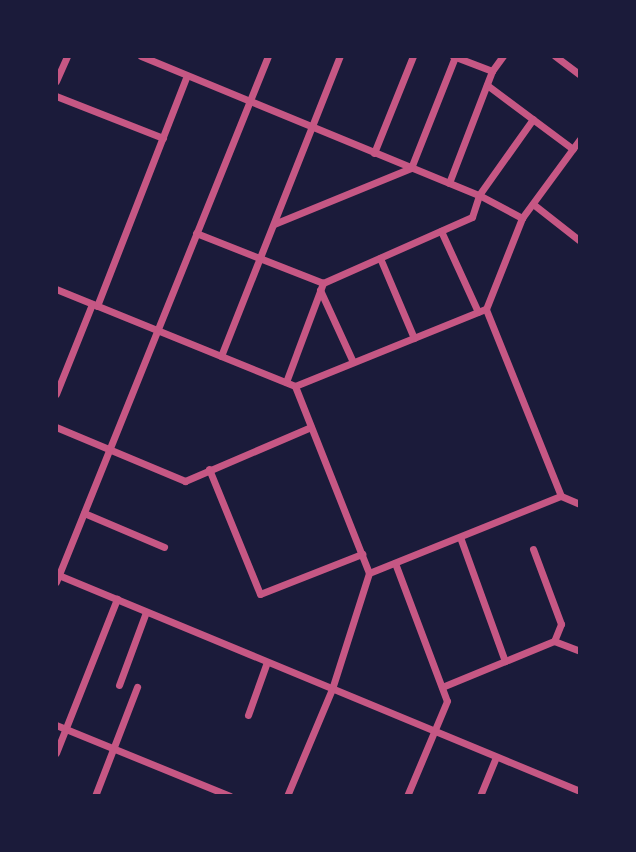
<!DOCTYPE html>
<html>
<head>
<meta charset="utf-8">
<style>
  body { margin:0 }
  #map { position:relative; width:636px; height:852px; overflow:hidden; background:#1b1b3a; font-family:Figtree,sans-serif }
  div>[style] { position:absolute }
  .minor>* { height:7px; margin:-3.5px; padding:0 3.5px; transform-origin:3.5px; border-radius:3.5px; background:#c65784 }
  span { translate:-50% -50%; white-space:nowrap; text-align:center; line-height:1.15; -webkit-text-stroke:7px #1b1b3a; paint-order:stroke }
  .frame { position:absolute; inset:0; border:58px solid #1b1b3a; pointer-events:none }
</style>
</head>
<body>
<div id="map">
  <div class="minor">
    <i style="left:141px;top:56px;width:365px;rotate:22.4deg"></i>
    <i style="left:479px;top:195px;width:49px;rotate:28.1deg"></i>
    <i style="left:453px;top:56px;width:42px;rotate:21deg"></i>
    <i style="left:555px;top:56px;width:31px;rotate:37deg"></i>
    <i style="left:56px;top:81px;width:27px;rotate:-66deg"></i>
    <i style="left:487px;top:85px;width:107px;rotate:36.7deg"></i>
    <i style="left:56px;top:96px;width:115px;rotate:21.4deg"></i>
    <i style="left:374px;top:153px;width:105px;rotate:-68.1deg"></i>
    <i style="left:449px;top:183px;width:120px;rotate:-69deg"></i>
    <i style="left:492px;top:71px;width:19px;rotate:-54deg"></i>
    <i style="left:533px;top:204px;width:60px;rotate:38.2deg"></i>
    <i style="left:274px;top:224px;width:148px;rotate:-22.2deg"></i>
    <i style="left:411px;top:168px;width:119px;rotate:-68.4deg"></i>
    <i style="left:441px;top:231px;width:89px;rotate:65.4deg"></i>
    <i style="left:196px;top:233px;width:136px;rotate:21.5deg"></i>
    <i style="left:323px;top:283px;width:163px;rotate:-23.9deg"></i>
    <i style="left:472px;top:217px;width:23px;rotate:-72deg"></i>
    <i style="left:479px;top:195px;width:93px;rotate:-54.6deg"></i>
    <i style="left:380px;top:258px;width:87px;rotate:67deg"></i>
    <i style="left:56px;top:289px;width:258px;rotate:22.1deg"></i>
    <i style="left:295px;top:386px;width:206px;rotate:-22deg"></i>
    <i style="left:320px;top:290px;width:79px;rotate:65.4deg"></i>
    <i style="left:97px;top:306px;width:245px;rotate:-68.7deg"></i>
    <i style="left:221px;top:356px;width:323px;rotate:-68.4deg"></i>
    <i style="left:286px;top:382px;width:106px;rotate:-69.5deg"></i>
    <i style="left:56px;top:394px;width:97px;rotate:-68.2deg"></i>
    <i style="left:56px;top:427px;width:140px;rotate:22.7deg"></i>
    <i style="left:185px;top:481px;width:137px;rotate:-23.2deg"></i>
    <i style="left:209px;top:469px;width:135px;rotate:67.8deg"></i>
    <i style="left:260px;top:594px;width:110px;rotate:-21.4deg"></i>
    <i style="left:561px;top:496px;width:201px;rotate:-111.9deg"></i>
    <i style="left:486px;top:309px;width:98px;rotate:-68.4deg"></i>
    <i style="left:522px;top:218px;width:98px;rotate:-53.7deg"></i>
    <i style="left:84px;top:513px;width:87px;rotate:23deg"></i>
    <i style="left:460px;top:537px;width:132px;rotate:70.1deg"></i>
    <i style="left:533px;top:549px;width:80px;rotate:69.5deg"></i>
    <i style="left:561px;top:624px;width:18px;rotate:112deg"></i>
    <i style="left:395px;top:563px;width:147px;rotate:69.4deg"></i>
    <i style="left:447px;top:701px;width:103px;rotate:112.8deg"></i>
    <i style="left:369px;top:573px;width:207px;rotate:-21.9deg"></i>
    <i style="left:561px;top:496px;width:21px;rotate:23deg"></i>
    <i style="left:56px;top:574px;width:567px;rotate:22.5deg"></i>
    <i style="left:56px;top:582px;width:567px;rotate:-68.05deg"></i>
    <i style="left:119px;top:685px;width:78px;rotate:-69.7deg"></i>
    <i style="left:442px;top:687px;width:121px;rotate:-22.3deg"></i>
    <i style="left:554px;top:641px;width:28px;rotate:21deg"></i>
    <i style="left:248px;top:715px;width:56px;rotate:-70.3deg"></i>
    <i style="left:56px;top:725px;width:188px;rotate:22.2deg"></i>
    <i style="left:56px;top:753px;width:166px;rotate:-68.4deg"></i>
    <i style="left:95px;top:796px;width:117px;rotate:-68.9deg"></i>
    <i style="left:287px;top:796px;width:116px;rotate:-67.2deg"></i>
    <i style="left:332px;top:689px;width:122px;rotate:-72.3deg"></i>
    <i style="left:369px;top:573px;width:201px;rotate:-111.6deg"></i>
    <i style="left:480px;top:796px;width:42px;rotate:-67.7deg"></i>
  </div>
  <div class="frame"></div>
</div>
</body>
</html>
